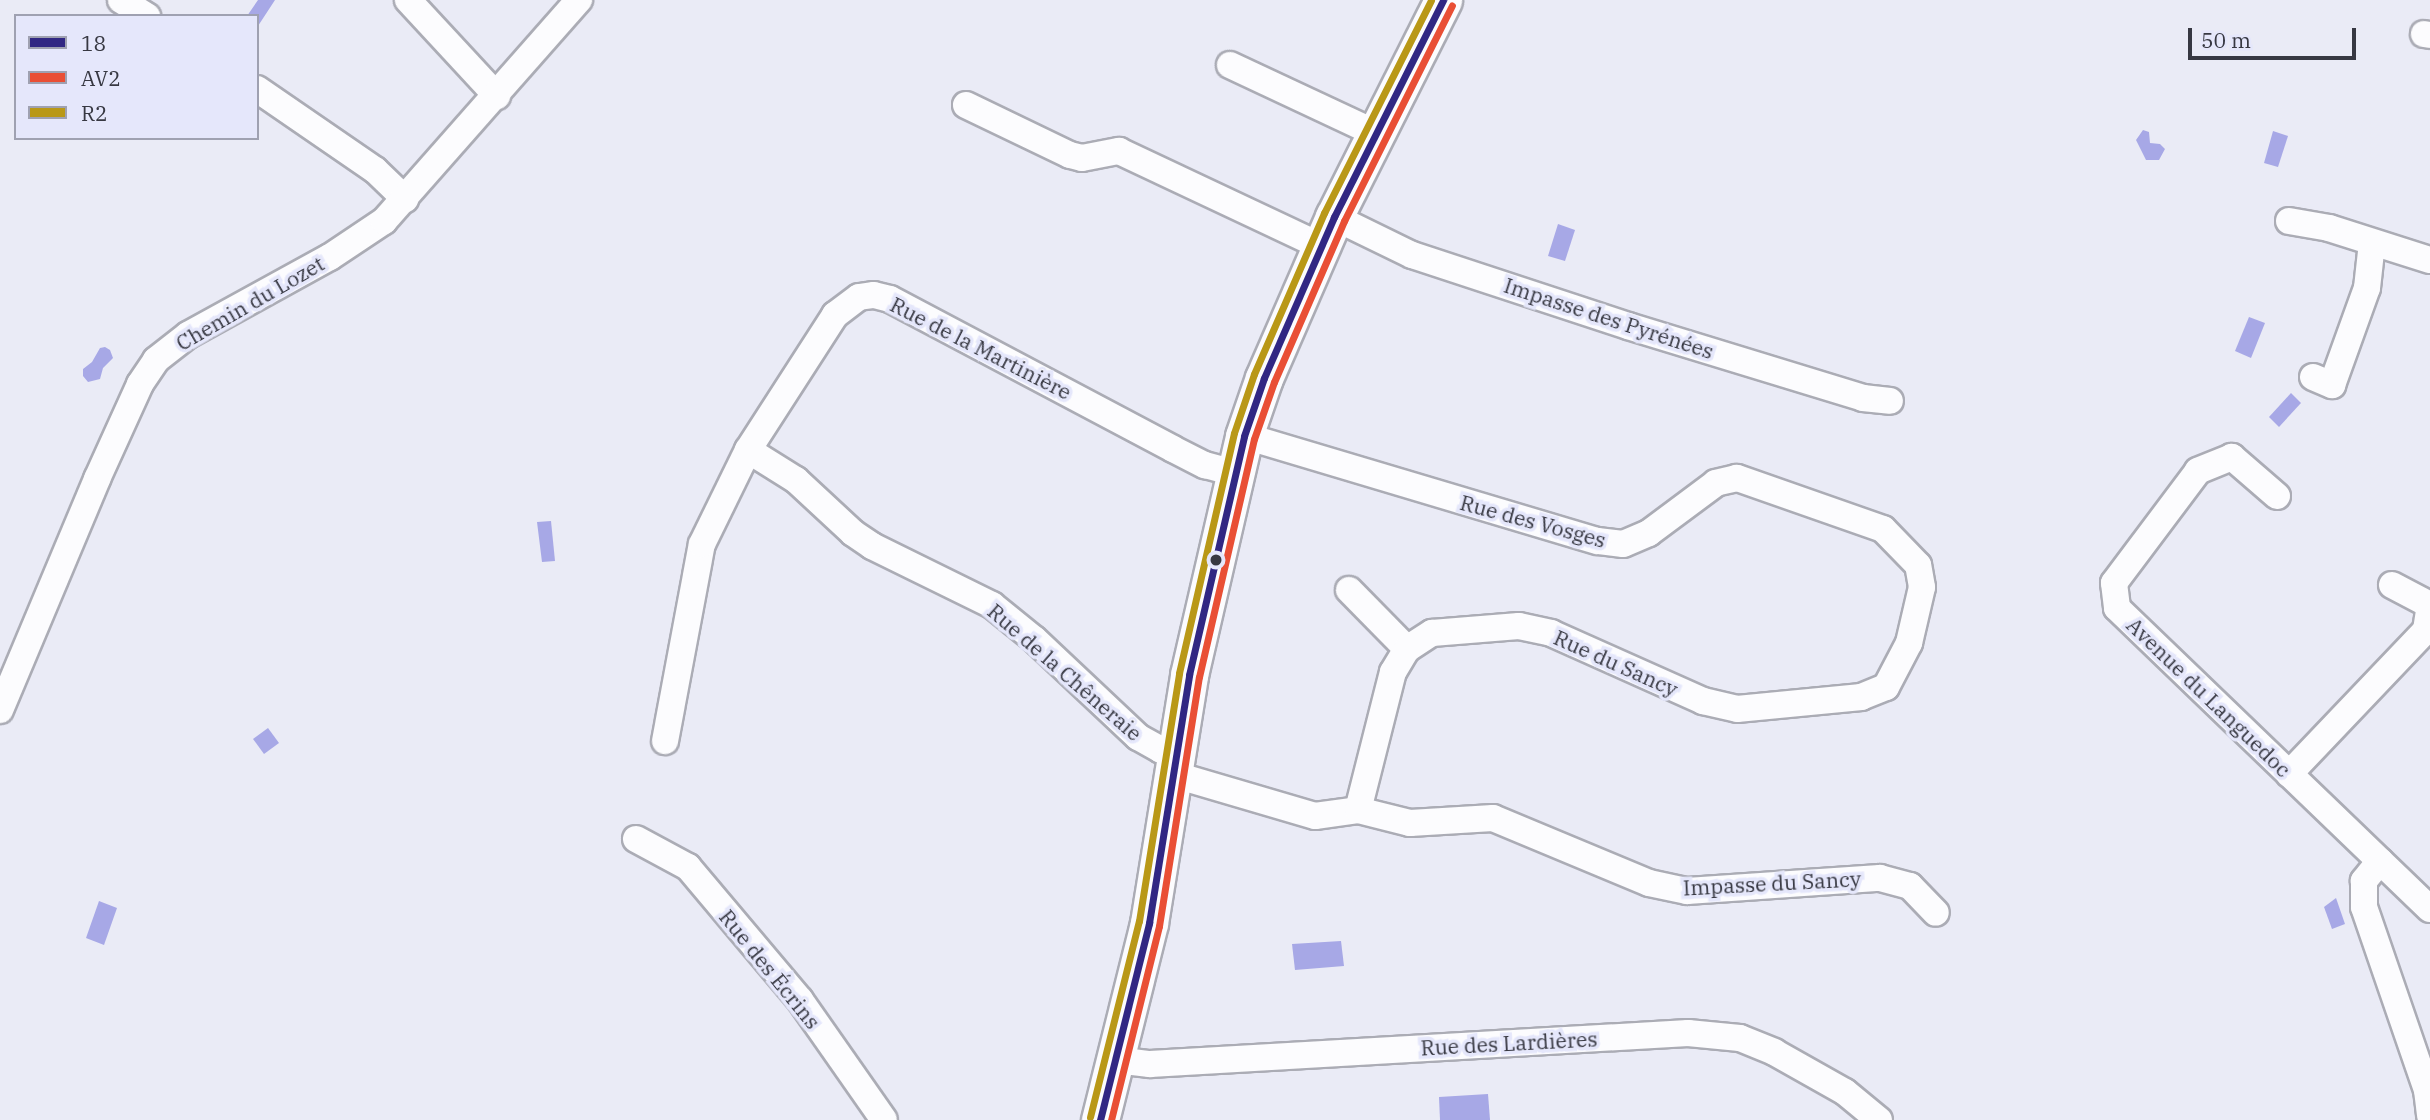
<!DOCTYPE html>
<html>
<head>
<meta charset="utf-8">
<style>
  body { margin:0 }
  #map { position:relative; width:2430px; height:1120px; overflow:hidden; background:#eaebf6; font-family:"IBM Plex Serif",serif }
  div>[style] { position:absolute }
  .water>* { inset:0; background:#a7a8e6 }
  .roads { filter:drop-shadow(2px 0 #abacb5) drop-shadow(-2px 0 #abacb5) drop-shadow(0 2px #abacb5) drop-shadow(0 -2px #abacb5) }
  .street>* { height:26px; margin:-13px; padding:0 13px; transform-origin:13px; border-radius:13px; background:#fcfcfe }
  .secondary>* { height:37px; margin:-18.5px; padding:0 18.5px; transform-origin:18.5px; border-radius:18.5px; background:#fcfcfe }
  .bus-1>* { height:7px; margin:-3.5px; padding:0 3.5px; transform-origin:3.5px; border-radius:3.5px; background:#312783 }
  .bus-2>* { height:7px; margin:-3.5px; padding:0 3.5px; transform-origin:3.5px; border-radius:3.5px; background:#e94f35 }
  .bus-3>* { height:7px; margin:-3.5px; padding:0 3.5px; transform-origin:3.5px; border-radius:3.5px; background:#b99817 }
  .dots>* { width:19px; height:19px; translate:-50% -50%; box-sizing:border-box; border:4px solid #e5e7fb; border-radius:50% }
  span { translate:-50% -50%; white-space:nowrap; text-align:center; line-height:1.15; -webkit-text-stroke:7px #e5e7fb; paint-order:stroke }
  .street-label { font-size:21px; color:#373842 }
  .legend { position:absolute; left:14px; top:14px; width:245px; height:126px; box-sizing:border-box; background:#e5e7fb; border:2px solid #9fa1b1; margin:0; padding:9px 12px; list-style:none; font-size:21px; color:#373842 }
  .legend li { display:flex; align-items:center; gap:14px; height:35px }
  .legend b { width:35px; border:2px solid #9fa1b1 }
  .scale { position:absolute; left:2188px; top:28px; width:168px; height:32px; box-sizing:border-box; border:4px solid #373842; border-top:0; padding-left:9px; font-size:21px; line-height:24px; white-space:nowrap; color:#373842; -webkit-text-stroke:5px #e5e7fb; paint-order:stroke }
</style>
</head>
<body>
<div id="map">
  <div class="water">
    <i style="clip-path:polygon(258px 0,275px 0,258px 26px,257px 16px,247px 16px)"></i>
    <i style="clip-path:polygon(2143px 130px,2149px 132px,2150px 143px,2160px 144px,2165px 149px,2159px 160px,2146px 160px,2136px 140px)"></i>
    <i style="clip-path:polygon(2273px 131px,2288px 136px,2278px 167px,2264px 163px)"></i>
    <i style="clip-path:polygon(1558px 224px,1575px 230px,1565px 261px,1548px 256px)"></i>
    <i style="clip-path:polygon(2249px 317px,2265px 323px,2251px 358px,2235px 351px)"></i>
    <i style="clip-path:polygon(105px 347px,110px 350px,113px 358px,103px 368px,100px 379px,88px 382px,83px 376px,83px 369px,92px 362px,100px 348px)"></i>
    <i style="clip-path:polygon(2291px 393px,2301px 403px,2279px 427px,2269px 417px)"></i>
    <i style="clip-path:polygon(551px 521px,555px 561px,542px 562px,537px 522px)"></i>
    <i style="clip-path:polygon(268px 728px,279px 743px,264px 754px,253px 739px)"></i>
    <i style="clip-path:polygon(2336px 898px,2345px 924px,2332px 929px,2324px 907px)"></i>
    <i style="clip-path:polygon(99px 901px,117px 908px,104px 945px,86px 938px)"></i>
    <i style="clip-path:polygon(1341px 941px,1344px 966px,1295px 970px,1292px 944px)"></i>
    <i style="clip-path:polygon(1488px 1094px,1490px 1120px,1440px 1120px,1439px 1097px)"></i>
  </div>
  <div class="roads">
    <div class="street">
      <i style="left:121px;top:0;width:31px;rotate:32deg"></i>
      <i style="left:408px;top:0;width:131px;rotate:47.2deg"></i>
      <i style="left:2424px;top:34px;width:6px;rotate:9deg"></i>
      <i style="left:1230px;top:65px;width:160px;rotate:25.1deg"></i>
      <i style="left:257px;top:89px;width:143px;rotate:34.5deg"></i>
      <i style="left:375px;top:170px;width:42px;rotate:44deg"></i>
      <i style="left:966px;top:105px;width:115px;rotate:25.7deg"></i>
      <i style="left:1070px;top:155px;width:12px;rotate:14deg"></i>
      <i style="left:1082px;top:158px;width:38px;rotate:-11deg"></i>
      <i style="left:1119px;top:151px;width:223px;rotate:25.2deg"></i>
      <i style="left:1334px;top:217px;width:87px;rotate:26deg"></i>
      <i style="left:1412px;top:255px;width:227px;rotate:18.2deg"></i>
      <i style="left:1628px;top:326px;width:246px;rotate:17deg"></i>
      <i style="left:1863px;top:398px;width:27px;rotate:6deg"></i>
      <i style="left:2289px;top:221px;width:41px;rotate:9.9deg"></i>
      <i style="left:2329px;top:228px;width:106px;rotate:17.6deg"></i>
      <i style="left:2313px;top:377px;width:21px;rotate:23deg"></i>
      <i style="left:2332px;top:385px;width:103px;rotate:-70.2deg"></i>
      <i style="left:2367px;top:288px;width:45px;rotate:-83.7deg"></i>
      <i style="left:748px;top:450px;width:57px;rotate:32deg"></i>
      <i style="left:796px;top:480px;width:78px;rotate:42.9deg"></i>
      <i style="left:853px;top:533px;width:23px;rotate:34deg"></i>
      <i style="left:872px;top:546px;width:134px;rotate:26.2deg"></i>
      <i style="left:992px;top:605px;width:54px;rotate:39deg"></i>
      <i style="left:1034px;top:639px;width:143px;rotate:43.3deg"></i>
      <i style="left:1138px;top:737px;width:26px;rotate:29deg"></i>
      <i style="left:1161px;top:750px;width:14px;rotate:12deg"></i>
      <i style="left:2277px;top:496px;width:60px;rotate:-139.1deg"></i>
      <i style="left:2232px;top:457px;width:37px;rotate:158deg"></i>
      <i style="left:2198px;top:471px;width:140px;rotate:126.9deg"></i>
      <i style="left:2114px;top:583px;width:25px;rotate:83deg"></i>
      <i style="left:2117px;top:608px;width:434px;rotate:43.9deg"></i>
      <i style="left:1349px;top:590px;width:83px;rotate:45.5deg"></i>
      <i style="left:0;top:710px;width:251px;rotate:-67.2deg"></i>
      <i style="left:97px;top:479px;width:104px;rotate:-65.6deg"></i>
      <i style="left:140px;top:384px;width:29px;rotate:-56deg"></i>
      <i style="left:156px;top:360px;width:41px;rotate:-38deg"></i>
      <i style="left:188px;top:335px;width:162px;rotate:-28.8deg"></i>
      <i style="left:330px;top:257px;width:65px;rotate:-33.7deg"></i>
      <i style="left:384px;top:221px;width:295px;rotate:-48.6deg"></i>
      <i style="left:665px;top:741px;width:200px;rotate:-79.4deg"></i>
      <i style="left:702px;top:544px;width:105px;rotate:-63.9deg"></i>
      <i style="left:748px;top:450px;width:161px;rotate:-57.2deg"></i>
      <i style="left:835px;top:315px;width:30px;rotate:-37deg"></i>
      <i style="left:859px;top:297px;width:15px;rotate:-8deg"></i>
      <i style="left:874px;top:295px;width:16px;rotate:14deg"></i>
      <i style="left:890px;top:299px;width:320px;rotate:27.9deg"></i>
      <i style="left:1173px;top:449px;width:36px;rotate:27deg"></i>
      <i style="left:1205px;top:465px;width:30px;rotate:15deg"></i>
      <i style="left:1172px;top:774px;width:149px;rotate:16.4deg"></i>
      <i style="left:1315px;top:816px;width:43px;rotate:-7.9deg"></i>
      <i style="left:1358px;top:810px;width:142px;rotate:-75.8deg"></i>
      <i style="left:1393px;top:672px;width:27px;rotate:-59deg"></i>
      <i style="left:1407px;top:649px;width:30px;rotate:-33deg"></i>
      <i style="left:1432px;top:633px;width:87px;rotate:-4.6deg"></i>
      <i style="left:1519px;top:626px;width:33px;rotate:12deg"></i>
      <i style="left:1551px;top:633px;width:167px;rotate:24.1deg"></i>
      <i style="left:1703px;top:701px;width:35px;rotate:13deg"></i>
      <i style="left:1737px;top:709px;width:125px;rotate:-5.5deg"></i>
      <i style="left:1861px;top:697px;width:27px;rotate:-22deg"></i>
      <i style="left:1886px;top:687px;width:50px;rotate:-62.4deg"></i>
      <i style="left:1909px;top:643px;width:57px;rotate:-76.9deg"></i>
      <i style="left:1922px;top:587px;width:22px;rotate:-100deg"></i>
      <i style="left:1918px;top:565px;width:50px;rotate:-134.2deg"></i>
      <i style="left:1883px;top:529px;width:155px;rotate:-160.7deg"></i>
      <i style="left:1737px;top:478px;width:22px;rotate:167deg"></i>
      <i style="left:1716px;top:483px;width:84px;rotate:143.3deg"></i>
      <i style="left:1649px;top:533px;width:28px;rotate:157deg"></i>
      <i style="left:1623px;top:544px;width:26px;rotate:-173deg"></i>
      <i style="left:1597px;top:541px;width:368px;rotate:-163.4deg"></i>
      <i style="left:2289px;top:774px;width:199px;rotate:-46.4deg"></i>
      <i style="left:2426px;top:630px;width:25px;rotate:-81deg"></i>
      <i style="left:2430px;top:605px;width:43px;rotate:-152.2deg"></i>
      <i style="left:1358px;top:810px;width:54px;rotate:14deg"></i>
      <i style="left:1410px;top:823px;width:83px;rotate:-3.4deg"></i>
      <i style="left:1493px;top:818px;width:169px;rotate:22.6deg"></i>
      <i style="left:1649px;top:883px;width:39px;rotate:12deg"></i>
      <i style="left:1687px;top:891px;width:193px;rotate:-3.9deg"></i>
      <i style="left:1880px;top:878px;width:31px;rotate:15deg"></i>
      <i style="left:1910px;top:886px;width:37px;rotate:46deg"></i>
      <i style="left:636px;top:839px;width:59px;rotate:28.3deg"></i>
      <i style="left:688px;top:867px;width:174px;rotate:49.9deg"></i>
      <i style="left:800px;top:1000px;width:146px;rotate:55deg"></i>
      <i style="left:2380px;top:861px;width:26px;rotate:129deg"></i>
      <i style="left:2364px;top:881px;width:26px;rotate:90deg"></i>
      <i style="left:2364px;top:907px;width:194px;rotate:71deg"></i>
      <i style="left:2427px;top:1090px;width:26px;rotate:83deg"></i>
      <i style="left:1116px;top:1060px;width:34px;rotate:7deg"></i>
      <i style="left:1150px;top:1064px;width:539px;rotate:-3.3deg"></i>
      <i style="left:1688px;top:1033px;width:52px;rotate:5.5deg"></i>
      <i style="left:1740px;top:1038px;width:37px;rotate:22deg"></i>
      <i style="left:1774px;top:1052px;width:81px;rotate:29.4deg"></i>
      <i style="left:1845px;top:1092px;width:44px;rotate:39.5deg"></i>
    </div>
    <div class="secondary">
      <i style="left:1100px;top:1120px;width:203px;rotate:-76deg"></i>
      <i style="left:1149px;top:923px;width:251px;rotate:-80.8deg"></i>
      <i style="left:1189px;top:675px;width:245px;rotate:-77deg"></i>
      <i style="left:1244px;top:436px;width:61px;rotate:-71deg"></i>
      <i style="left:1264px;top:378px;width:176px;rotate:-66.5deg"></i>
      <i style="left:1334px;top:217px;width:243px;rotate:-63.3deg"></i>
    </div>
  </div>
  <div class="bus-1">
    <i style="left:1100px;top:1120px;width:203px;rotate:-76deg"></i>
    <i style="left:1149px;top:923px;width:251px;rotate:-80.8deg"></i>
    <i style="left:1189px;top:675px;width:245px;rotate:-77deg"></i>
    <i style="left:1244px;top:436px;width:61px;rotate:-71deg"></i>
    <i style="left:1264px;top:378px;width:176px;rotate:-66.5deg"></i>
    <i style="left:1334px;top:217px;width:243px;rotate:-63.3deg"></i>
  </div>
  <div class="bus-2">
    <i style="left:1111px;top:1120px;width:200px;rotate:-76.1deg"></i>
    <i style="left:1159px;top:926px;width:252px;rotate:-80.9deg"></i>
    <i style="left:1199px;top:677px;width:244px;rotate:-77deg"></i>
    <i style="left:1254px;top:439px;width:60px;rotate:-70.7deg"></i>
    <i style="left:1274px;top:382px;width:176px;rotate:-66.5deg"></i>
    <i style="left:1344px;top:221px;width:241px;rotate:-63.4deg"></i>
  </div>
  <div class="bus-3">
    <i style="left:1090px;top:1117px;width:202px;rotate:-76deg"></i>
    <i style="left:1139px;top:921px;width:251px;rotate:-80.8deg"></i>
    <i style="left:1179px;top:673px;width:246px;rotate:-77.1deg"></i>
    <i style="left:1234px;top:433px;width:62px;rotate:-71.3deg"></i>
    <i style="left:1254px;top:374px;width:176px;rotate:-66.5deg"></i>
    <i style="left:1324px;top:213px;width:238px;rotate:-63.3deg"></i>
  </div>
  <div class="dots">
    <i style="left:1216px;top:560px;background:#373842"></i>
  </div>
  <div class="street-label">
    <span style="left:250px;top:303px;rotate:-30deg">Chemin du Lozet</span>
    <span style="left:1609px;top:318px;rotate:18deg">Impasse des Pyrénées</span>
    <span style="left:981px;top:348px;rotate:27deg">Rue de la Martinière</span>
    <span style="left:1533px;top:521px;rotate:15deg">Rue des Vosges</span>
    <span style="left:1616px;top:663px;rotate:24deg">Rue du Sancy</span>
    <span style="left:1065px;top:672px;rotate:41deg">Rue de la Chêneraie</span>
    <span style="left:2209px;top:697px;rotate:44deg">Avenue du Languedoc</span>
    <span style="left:1772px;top:883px;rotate:-3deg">Impasse du Sancy</span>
    <span style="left:770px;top:969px;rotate:51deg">Rue des Écrins</span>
    <span style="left:1509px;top:1043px;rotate:-3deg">Rue des Lardières</span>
  </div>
  <ul class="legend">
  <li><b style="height:9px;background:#312783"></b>18</li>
  <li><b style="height:9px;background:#e94f35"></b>AV2</li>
  <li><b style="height:9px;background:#b99817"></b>R2</li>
  </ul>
  <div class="scale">50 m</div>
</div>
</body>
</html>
